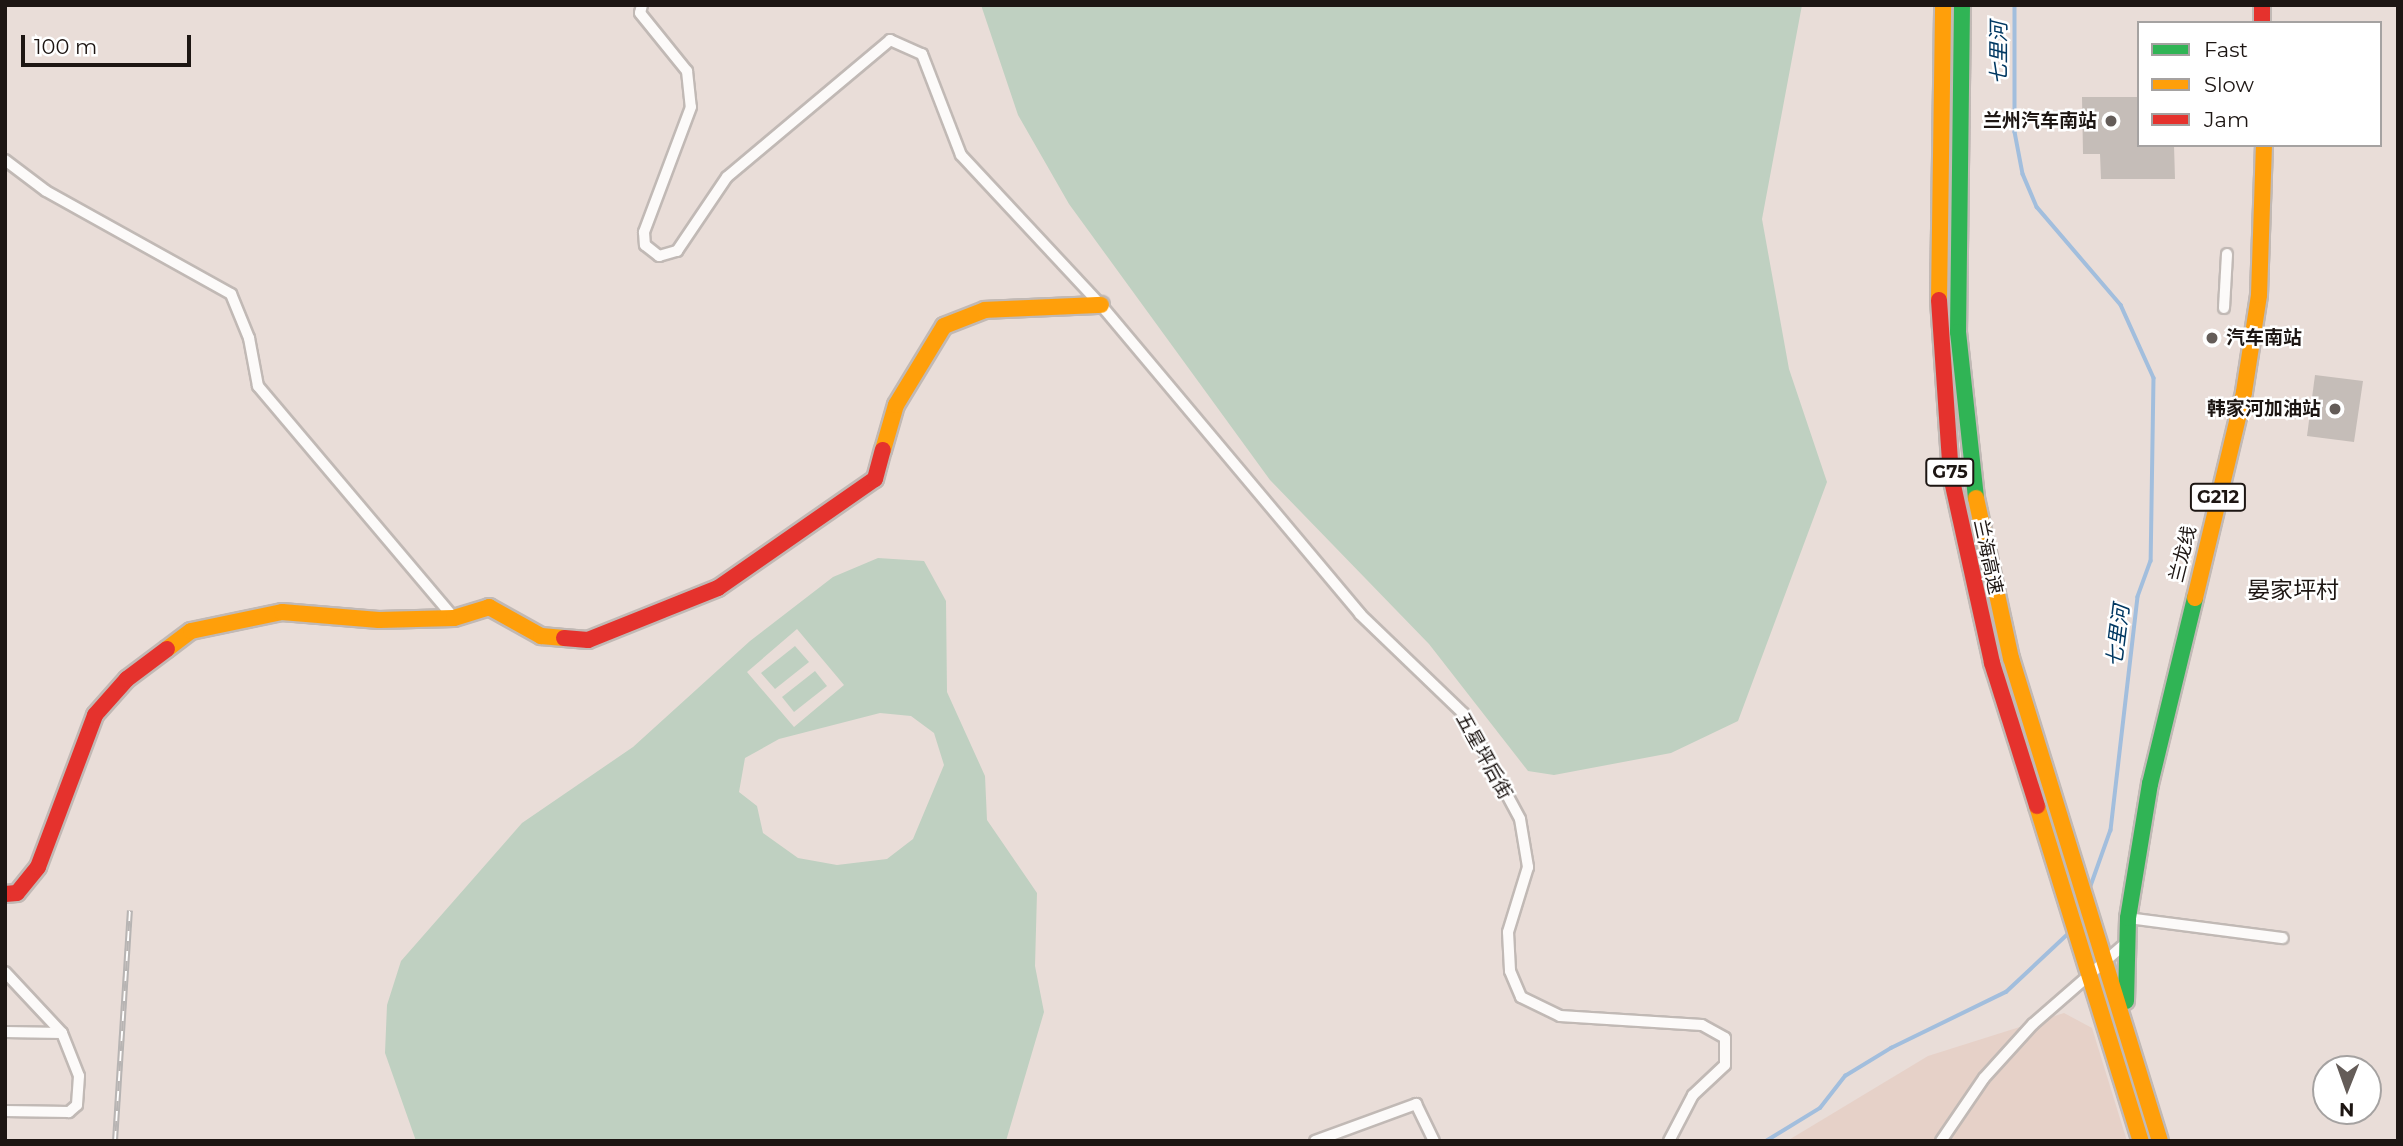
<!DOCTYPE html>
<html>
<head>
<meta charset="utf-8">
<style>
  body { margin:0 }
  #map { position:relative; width:2403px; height:1146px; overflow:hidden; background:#e9ddd8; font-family:Montserrat,"Noto Sans SC",sans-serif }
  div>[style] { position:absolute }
  .built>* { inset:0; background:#e6d1c8 }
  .green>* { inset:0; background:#bfd0c1 }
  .stream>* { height:3.5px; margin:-1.75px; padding:0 1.75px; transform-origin:1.75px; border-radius:1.75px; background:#a2bedd }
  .building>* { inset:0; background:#c5bdb8 }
  .roads { filter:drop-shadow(2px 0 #c1b9b5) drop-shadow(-2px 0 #c1b9b5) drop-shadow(0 2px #c1b9b5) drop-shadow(0 -2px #c1b9b5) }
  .street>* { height:10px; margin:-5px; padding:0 5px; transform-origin:5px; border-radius:5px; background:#fcfaf9 }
  .fast>* { height:16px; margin:-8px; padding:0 8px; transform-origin:8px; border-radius:8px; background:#30b455 }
  .slow>* { height:16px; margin:-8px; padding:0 8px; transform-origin:8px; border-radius:8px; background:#ff9f0a }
  .jam>* { height:16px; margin:-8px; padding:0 8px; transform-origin:8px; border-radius:8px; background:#e5322d }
  .rail>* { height:6px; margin-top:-3px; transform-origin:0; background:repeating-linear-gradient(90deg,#fff 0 10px,#b7b4b3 0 20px); box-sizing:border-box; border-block:2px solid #b7b4b3 }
  .dots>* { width:19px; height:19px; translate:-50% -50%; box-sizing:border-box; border:4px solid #fff; border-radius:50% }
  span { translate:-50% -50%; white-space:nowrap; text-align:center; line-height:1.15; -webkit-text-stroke:5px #fff; paint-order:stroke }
  .shield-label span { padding:2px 5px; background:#fff; border:2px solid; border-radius:5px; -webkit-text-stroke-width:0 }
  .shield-label { font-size:18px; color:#1d1613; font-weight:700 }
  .poi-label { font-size:19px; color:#1d1613; font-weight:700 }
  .right { translate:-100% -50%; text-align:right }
  .left { translate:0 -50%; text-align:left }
  .street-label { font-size:19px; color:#1d1613 }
  .water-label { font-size:21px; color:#013862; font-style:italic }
  .quarter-label { font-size:23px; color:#1d1613 }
  .frame { position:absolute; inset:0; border:7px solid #1d1613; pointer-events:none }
  .legend { position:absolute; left:2137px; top:21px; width:245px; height:126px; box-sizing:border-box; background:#fff; border:2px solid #a5a2a1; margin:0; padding:9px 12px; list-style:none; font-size:21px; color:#1d1613 }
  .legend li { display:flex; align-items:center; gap:14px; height:35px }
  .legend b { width:35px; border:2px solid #a5a2a1 }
  .north { position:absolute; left:2312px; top:1055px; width:70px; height:70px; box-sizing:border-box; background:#fff; border:2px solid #a5a2a1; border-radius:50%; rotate:181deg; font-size:19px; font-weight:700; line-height:28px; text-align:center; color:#1d1613 }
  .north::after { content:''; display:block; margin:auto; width:24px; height:32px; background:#645c58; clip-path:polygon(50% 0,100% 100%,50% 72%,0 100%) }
  .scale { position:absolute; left:21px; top:35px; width:170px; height:32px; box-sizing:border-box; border:4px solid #1d1613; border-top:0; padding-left:9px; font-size:21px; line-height:24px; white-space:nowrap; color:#1d1613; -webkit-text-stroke:5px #fff; paint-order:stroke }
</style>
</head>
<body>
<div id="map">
  <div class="built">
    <i style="clip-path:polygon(2064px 1013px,2092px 1028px,2127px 1141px,1787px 1141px,1928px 1056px)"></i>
  </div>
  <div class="green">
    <i style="clip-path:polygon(981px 5px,1802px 5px,1762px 219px,1789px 369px,1827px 482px,1738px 721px,1671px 753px,1554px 775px,1528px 771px,1429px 644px,1270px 480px,1069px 204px,1018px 115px)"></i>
    <i style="clip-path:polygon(evenodd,878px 558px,924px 561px,946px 601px,947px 692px,985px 776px,987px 820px,1037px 893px,1035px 966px,1044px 1012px,1006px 1141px,416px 1141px,385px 1053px,387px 1005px,401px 961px,522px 823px,633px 747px,750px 641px,833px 577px,878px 558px,797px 629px,844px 685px,794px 727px,747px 672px,797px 629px,878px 558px,880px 713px,911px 716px,934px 733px,944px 765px,913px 839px,887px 859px,837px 865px,798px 858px,763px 833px,757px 806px,739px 792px,745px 758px,779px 739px,880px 713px)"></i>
    <i style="clip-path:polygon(795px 646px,809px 662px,775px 689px,761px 673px)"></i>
    <i style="clip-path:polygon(815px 671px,827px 686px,794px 712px,782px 697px)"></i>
  </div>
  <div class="stream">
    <i style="left:2015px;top:5px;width:127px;rotate:90deg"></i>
    <i style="left:2015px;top:132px;width:43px;rotate:79.2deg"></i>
    <i style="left:2023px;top:174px;width:36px;rotate:67deg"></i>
    <i style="left:2037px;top:207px;width:129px;rotate:49.4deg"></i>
    <i style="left:2121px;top:305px;width:80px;rotate:65.7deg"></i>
    <i style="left:2154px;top:378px;width:183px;rotate:90.9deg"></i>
    <i style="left:2151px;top:561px;width:38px;rotate:110deg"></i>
    <i style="left:2138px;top:597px;width:235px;rotate:96.6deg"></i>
    <i style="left:2111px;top:830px;width:63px;rotate:109.6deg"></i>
    <i style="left:1766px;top:1141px;width:63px;rotate:-31.4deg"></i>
    <i style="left:1820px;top:1108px;width:41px;rotate:-52deg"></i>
    <i style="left:1845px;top:1076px;width:54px;rotate:-31.3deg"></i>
    <i style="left:1891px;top:1048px;width:128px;rotate:-26deg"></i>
    <i style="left:2006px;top:992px;width:86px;rotate:-43.1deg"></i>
  </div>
  <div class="building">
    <i style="clip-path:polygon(2082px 97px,2139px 97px,2139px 145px,2174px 145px,2175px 179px,2101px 179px,2100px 154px,2083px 154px)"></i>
    <i style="clip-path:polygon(2315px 375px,2363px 381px,2354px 442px,2307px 436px)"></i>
  </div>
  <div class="roads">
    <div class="street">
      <i style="left:642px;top:5px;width:8px;rotate:104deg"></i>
      <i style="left:640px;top:13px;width:75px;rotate:51deg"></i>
      <i style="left:687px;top:71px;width:36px;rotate:84deg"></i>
      <i style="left:691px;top:107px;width:134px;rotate:110.6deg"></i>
      <i style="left:644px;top:232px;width:13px;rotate:86deg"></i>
      <i style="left:645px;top:245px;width:18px;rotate:38deg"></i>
      <i style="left:659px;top:256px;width:19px;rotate:-16deg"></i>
      <i style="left:677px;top:251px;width:89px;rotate:-56deg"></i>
      <i style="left:727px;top:177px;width:213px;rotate:-40deg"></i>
      <i style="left:890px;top:40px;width:35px;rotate:24deg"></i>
      <i style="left:922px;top:54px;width:108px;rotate:68.9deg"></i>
      <i style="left:961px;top:155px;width:205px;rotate:47deg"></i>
      <i style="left:1101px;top:305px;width:403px;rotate:50deg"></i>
      <i style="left:1360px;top:614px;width:143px;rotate:43.9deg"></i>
      <i style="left:1463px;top:713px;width:120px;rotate:61.7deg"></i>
      <i style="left:1520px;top:819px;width:49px;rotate:80.5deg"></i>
      <i style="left:1528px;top:867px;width:68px;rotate:107.1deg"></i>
      <i style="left:1508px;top:932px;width:39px;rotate:87deg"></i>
      <i style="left:1510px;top:971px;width:28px;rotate:67deg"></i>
      <i style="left:1521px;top:997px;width:43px;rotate:26deg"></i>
      <i style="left:1560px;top:1016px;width:142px;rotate:3.6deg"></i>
      <i style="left:1702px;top:1025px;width:26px;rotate:29deg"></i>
      <i style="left:1725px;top:1038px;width:27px;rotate:90deg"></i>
      <i style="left:1725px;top:1065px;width:44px;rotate:136.8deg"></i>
      <i style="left:1693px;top:1095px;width:52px;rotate:117.6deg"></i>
      <i style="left:5px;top:160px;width:51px;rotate:37.1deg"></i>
      <i style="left:46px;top:191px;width:212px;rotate:29.1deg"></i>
      <i style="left:231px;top:294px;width:48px;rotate:67.8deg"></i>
      <i style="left:249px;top:338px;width:49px;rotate:79.4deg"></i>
      <i style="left:258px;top:386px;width:304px;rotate:49.8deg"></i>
      <i style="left:2224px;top:308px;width:54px;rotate:-86.8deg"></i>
      <i style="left:2128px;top:918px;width:156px;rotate:7.4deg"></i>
      <i style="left:5px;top:972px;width:83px;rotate:46.9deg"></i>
      <i style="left:62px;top:1033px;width:46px;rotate:68.4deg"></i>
      <i style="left:79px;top:1076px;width:29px;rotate:94deg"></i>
      <i style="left:77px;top:1105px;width:11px;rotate:139deg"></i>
      <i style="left:69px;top:1112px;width:64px;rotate:-179.1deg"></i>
      <i style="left:5px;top:1032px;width:57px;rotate:1deg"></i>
      <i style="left:1315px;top:1141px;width:108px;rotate:-20.1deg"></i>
      <i style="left:1416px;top:1104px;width:41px;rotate:64.1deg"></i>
      <i style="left:1941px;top:1141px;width:76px;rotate:-55.7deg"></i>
      <i style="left:1984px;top:1078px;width:73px;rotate:-47.8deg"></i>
      <i style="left:2033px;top:1024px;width:123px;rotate:-41.1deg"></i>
    </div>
    <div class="fast">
      <i style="left:1962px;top:5px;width:327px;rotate:90.7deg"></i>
      <i style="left:1958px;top:332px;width:167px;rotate:83.8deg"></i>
      <i style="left:2126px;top:1001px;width:83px;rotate:-88.6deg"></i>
      <i style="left:2128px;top:918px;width:136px;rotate:-80.7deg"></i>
      <i style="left:2150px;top:784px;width:191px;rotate:-76.4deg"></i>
    </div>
    <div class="slow">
      <i style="left:1939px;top:300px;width:295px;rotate:-89.2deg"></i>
      <i style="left:883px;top:450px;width:47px;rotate:-73.9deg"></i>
      <i style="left:896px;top:405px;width:92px;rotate:-58.7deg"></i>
      <i style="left:944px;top:326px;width:44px;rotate:-21.3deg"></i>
      <i style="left:985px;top:310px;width:116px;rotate:-2.5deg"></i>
      <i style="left:1976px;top:498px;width:164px;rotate:77.7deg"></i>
      <i style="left:2011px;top:658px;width:505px;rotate:72.86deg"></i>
      <i style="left:2195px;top:598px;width:212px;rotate:-76.6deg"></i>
      <i style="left:2244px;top:392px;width:98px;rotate:-81.2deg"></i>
      <i style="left:2259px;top:295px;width:150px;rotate:-88.1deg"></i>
      <i style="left:167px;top:649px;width:30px;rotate:-37deg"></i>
      <i style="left:191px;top:631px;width:93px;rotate:-11.8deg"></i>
      <i style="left:282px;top:612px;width:97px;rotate:4.7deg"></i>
      <i style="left:379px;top:620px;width:75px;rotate:-1.5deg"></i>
      <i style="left:454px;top:618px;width:37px;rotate:-17deg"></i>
      <i style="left:489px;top:607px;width:60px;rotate:29.1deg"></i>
      <i style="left:541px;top:636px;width:23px;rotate:5deg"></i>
      <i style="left:2037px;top:806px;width:351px;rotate:72.8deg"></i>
    </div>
    <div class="jam">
      <i style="left:2262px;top:5px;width:18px;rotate:90deg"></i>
      <i style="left:1939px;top:300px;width:176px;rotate:86.1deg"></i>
      <i style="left:1951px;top:476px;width:191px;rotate:77.6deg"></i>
      <i style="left:1992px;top:663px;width:150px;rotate:72.5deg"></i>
      <i style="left:564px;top:638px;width:24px;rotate:5deg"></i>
      <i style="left:588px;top:640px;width:140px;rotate:-21.8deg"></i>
      <i style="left:718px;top:588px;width:191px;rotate:-34.8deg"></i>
      <i style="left:875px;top:479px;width:30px;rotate:-75deg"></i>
      <i style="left:5px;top:894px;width:12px;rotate:-5deg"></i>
      <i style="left:17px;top:893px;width:33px;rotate:-51deg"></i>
      <i style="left:38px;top:867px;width:162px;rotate:-69.4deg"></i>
      <i style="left:95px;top:715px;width:48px;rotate:-48.4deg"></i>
      <i style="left:127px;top:679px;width:50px;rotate:-36.9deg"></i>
    </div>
  </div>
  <div class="rail">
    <i style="left:115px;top:1141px;width:231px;rotate:-86.3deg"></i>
  </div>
  <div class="dots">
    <i style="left:2111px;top:121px;background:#645c58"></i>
    <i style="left:2212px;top:338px;background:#645c58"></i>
    <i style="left:2335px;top:409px;background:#645c58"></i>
  </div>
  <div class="shield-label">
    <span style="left:1950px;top:472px">G75</span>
    <span style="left:2218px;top:497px">G212</span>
  </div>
  <div class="poi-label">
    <span class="right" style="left:2097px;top:121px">兰州汽车南站</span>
    <span class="left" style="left:2226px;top:338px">汽车南站</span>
    <span class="right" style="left:2321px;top:409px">韩家河加油站</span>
  </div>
  <div class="street-label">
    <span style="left:2183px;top:554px;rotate:-76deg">兰龙线</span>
    <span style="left:1988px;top:557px;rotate:78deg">兰海高速</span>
    <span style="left:1484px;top:756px;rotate:61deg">五星坪后街</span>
  </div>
  <div class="water-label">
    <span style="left:1999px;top:53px;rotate:-90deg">七里河</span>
    <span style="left:2118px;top:636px;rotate:-83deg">七里河</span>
  </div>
  <div class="quarter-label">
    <span style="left:2293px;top:590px">晏家坪村</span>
  </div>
  <div class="frame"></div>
  <ul class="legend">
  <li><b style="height:9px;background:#30b455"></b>Fast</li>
  <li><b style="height:9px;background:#ff9f0a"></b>Slow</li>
  <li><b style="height:9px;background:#e5322d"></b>Jam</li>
  </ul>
  <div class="north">N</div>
  <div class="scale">100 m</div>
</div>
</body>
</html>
